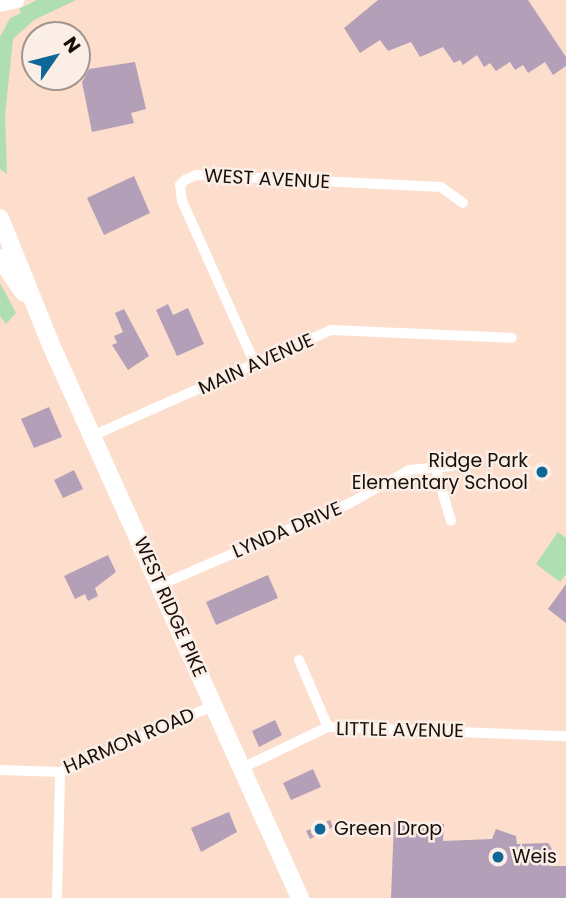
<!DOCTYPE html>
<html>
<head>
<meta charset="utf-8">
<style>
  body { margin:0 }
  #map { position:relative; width:566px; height:898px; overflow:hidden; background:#fdddcb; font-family:Poppins,sans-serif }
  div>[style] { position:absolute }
  .green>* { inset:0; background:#aedeb1 }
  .building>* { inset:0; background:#b49fb8 }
  .street>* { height:10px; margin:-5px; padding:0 5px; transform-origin:5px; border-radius:5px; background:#fff }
  .secondary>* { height:16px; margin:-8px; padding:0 8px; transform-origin:8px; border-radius:8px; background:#fff }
  .primary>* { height:18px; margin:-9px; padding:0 9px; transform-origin:9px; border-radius:9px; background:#fff }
  .dots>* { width:19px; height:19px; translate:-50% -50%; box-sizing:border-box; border:4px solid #fbeee7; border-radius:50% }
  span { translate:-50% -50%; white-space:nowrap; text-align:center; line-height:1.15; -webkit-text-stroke:5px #fbeee7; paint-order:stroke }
  .street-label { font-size:19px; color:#180e08 }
  .poi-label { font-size:19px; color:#180e08 }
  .right { translate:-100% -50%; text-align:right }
  .left { translate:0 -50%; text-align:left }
  .north { position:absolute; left:21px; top:21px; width:70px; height:70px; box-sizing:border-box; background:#fbeee7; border:2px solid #a0948e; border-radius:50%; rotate:55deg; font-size:19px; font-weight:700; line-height:28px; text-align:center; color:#180e08 }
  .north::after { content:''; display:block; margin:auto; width:24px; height:32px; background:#0d6797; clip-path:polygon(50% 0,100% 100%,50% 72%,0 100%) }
</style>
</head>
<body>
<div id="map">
  <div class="green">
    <i style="clip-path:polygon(37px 0,76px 0,34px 20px,13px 39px,5px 116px,7px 174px,0 169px,0 37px,10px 18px,21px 13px,19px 9px)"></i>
    <i style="clip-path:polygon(0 283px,16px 313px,6px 324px,0 316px)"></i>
    <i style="clip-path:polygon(558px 532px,566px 538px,566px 574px,560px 582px,536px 564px)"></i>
  </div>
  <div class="building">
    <i style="clip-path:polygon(378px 0,528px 0,566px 57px,566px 66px,553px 75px,545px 62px,528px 73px,523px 65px,515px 70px,510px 62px,496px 71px,490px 63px,484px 67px,477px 55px,463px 65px,460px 60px,454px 63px,443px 47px,420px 57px,411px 42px,388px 51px,380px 40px,360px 53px,344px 28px)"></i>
    <i style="clip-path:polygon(135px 62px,146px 109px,131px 113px,134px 123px,92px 132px,82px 82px,89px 69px)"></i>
    <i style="clip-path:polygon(134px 176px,150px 213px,104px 235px,87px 198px)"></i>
    <i style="clip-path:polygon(168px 304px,173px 315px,188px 308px,204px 344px,177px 356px,156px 310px)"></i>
    <i style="clip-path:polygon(124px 309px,149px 356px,128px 370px,112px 345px,117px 343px,114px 336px,123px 332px,115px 313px)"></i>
    <i style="clip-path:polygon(49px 407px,62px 437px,34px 448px,21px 419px)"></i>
    <i style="clip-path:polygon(74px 470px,83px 489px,63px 498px,54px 480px)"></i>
    <i style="clip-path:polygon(108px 555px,116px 572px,95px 588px,98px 596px,88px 601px,85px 594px,75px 599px,64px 576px)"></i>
    <i style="clip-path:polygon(268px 575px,278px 598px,216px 625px,206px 602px)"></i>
    <i style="clip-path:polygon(566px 584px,566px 623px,548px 609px)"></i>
    <i style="clip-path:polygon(275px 720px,282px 735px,259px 747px,252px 731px)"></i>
    <i style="clip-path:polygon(313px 769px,321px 787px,291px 800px,283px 783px)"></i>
    <i style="clip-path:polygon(229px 812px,237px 832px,201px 852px,191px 828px)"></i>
    <i style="clip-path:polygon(330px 820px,333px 827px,310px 839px,306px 831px)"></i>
    <i style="clip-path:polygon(394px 822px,444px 824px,443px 841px,492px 839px,496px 829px,516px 836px,517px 844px,548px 843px,552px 849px,549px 866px,566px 866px,566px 898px,391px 898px)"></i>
  </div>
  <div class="street">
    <i style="left:255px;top:364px;width:179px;rotate:-114.1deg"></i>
    <i style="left:182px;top:201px;width:16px;rotate:-97deg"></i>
    <i style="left:180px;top:185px;width:7px;rotate:-45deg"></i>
    <i style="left:185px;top:180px;width:12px;rotate:-24deg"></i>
    <i style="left:196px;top:175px;width:245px;rotate:2.8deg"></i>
    <i style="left:441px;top:187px;width:27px;rotate:36deg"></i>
    <i style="left:92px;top:436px;width:261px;rotate:-23.9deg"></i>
    <i style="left:331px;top:330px;width:181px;rotate:2.5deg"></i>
    <i style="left:435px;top:466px;width:57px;rotate:73.8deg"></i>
    <i style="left:160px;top:585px;width:207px;rotate:-23.3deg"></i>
    <i style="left:350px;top:503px;width:68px;rotate:-29.2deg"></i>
    <i style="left:409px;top:470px;width:43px;rotate:-5.3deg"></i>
    <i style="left:299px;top:660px;width:73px;rotate:66.6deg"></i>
    <i style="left:242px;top:768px;width:95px;rotate:-25.5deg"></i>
    <i style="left:328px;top:727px;width:238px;rotate:2.2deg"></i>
    <i style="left:0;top:770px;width:60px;rotate:1.9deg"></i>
    <i style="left:60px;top:772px;width:169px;rotate:-23.4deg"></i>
    <i style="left:57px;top:898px;width:126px;rotate:-88.6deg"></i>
  </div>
  <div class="secondary">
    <i style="left:0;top:4px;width:17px;rotate:-13deg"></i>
  </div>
  <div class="primary">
    <i style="left:0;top:218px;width:137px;rotate:68.1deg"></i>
    <i style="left:51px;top:345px;width:606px;rotate:65.76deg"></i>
    <i style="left:0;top:258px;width:42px;rotate:55.6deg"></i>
  </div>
  <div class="dots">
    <i style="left:542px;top:472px;background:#0d6797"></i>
    <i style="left:320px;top:829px;background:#0d6797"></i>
    <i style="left:498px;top:857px;background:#0d6797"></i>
  </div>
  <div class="street-label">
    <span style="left:267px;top:179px;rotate:3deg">WEST AVENUE</span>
    <span style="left:256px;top:364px;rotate:-24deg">MAIN AVENUE</span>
    <span style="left:287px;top:530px;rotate:-23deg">LYNDA DRIVE</span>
    <span style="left:170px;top:607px;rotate:66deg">WEST RIDGE PIKE</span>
    <span style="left:400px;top:730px;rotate:1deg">LITTLE AVENUE</span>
    <span style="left:129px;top:741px;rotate:-23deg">HARMON ROAD</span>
  </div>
  <div class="poi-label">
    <span class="right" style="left:528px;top:472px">Ridge Park<br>Elementary School</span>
    <span class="left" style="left:334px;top:829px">Green Drop</span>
    <span class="left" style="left:512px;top:857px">Weis</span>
  </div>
  <div class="north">N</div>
</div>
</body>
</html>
